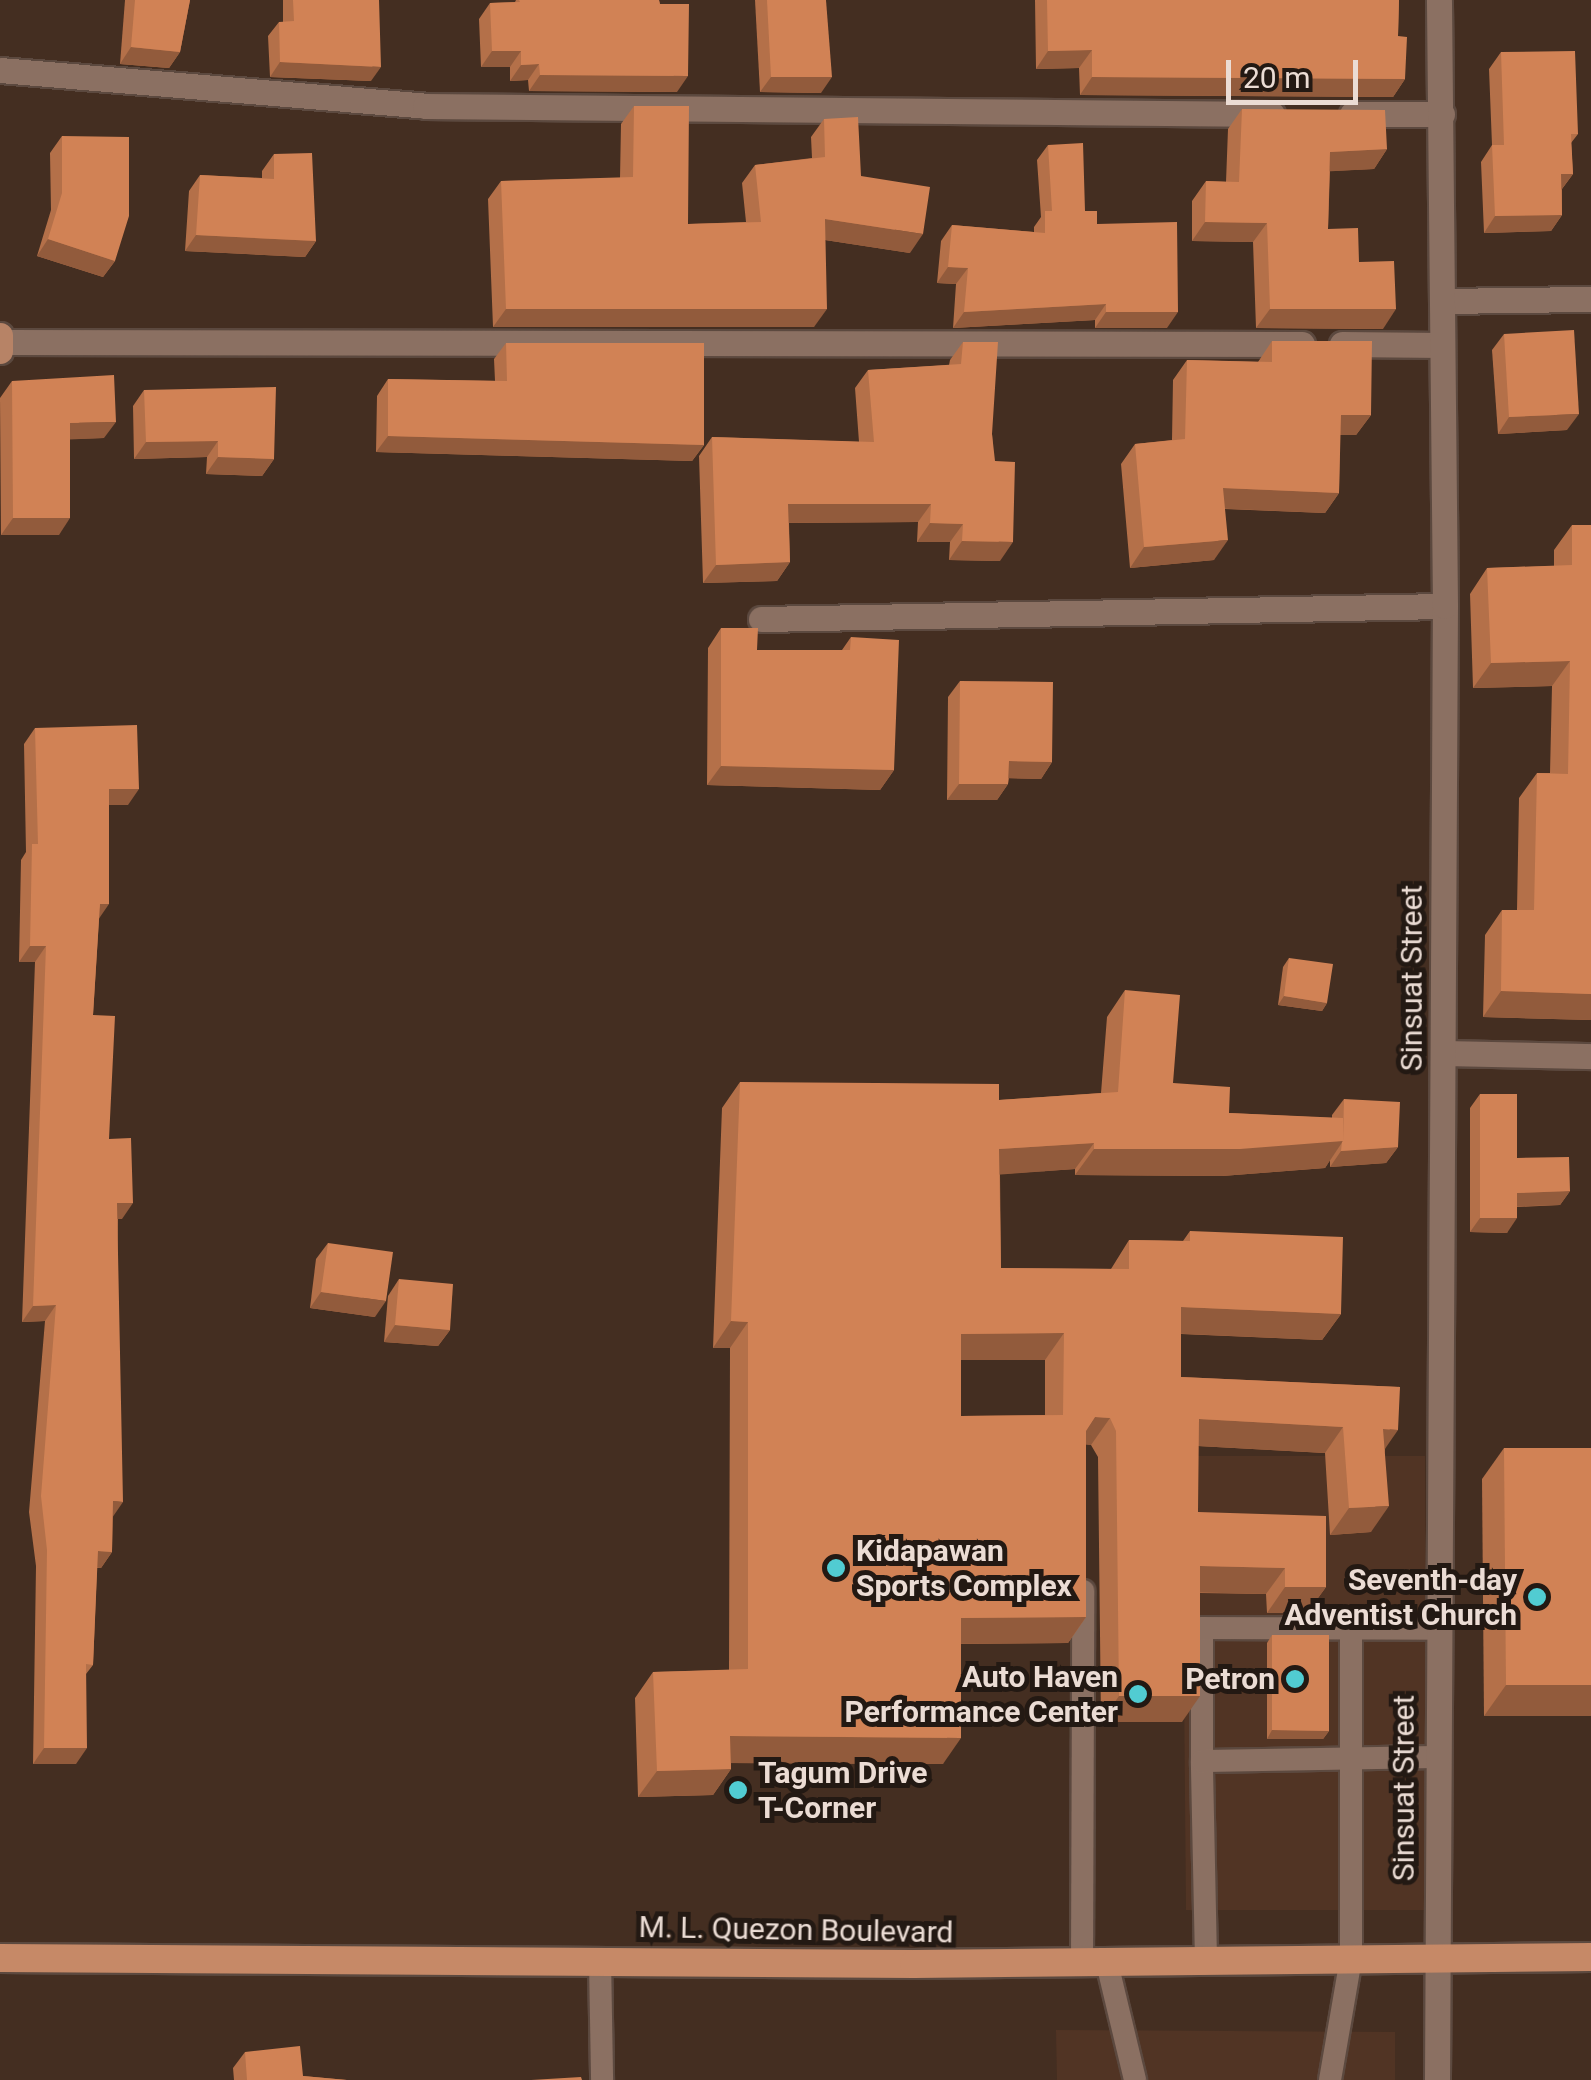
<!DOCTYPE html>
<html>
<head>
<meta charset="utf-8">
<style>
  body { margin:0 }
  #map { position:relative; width:1591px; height:2080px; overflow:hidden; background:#442e21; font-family:Roboto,sans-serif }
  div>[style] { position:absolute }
  .built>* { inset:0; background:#513424 }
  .roads { filter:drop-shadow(2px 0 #5c493f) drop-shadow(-2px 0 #5c493f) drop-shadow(0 2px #5c493f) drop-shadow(0 -2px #5c493f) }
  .service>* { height:22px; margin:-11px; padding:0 11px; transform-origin:11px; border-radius:11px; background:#8b7062 }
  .minor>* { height:25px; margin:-12.5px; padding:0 12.5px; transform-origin:12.5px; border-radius:12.5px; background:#8b7062 }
  .primary>* { height:25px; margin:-12.5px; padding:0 12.5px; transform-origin:12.5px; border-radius:12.5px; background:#b78366 }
  .trunk>* { height:28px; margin:-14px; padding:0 14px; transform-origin:14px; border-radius:14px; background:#c68967 }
  .wall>* { inset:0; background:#b47049 }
  .shaded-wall>* { inset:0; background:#925b3c }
  .building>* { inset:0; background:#d18255 }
  .dots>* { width:28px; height:28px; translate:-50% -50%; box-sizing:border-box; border:5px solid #231913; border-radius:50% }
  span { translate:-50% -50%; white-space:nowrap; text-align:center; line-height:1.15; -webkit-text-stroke:10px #231913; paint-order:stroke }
  .street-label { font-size:30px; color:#ebdcd4 }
  .poi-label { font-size:30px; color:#ebdcd4; font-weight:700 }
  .left { translate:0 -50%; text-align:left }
  .right { translate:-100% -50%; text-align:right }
  .scale { position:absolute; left:1226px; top:60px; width:132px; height:45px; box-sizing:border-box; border:5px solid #ebdcd4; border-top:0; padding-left:12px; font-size:30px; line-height:35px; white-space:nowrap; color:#ebdcd4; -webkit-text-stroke:8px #231913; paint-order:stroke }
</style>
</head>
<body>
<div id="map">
  <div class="built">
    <i style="clip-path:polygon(1182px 1456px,1425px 1456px,1428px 1910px,1186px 1910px)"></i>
    <i style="clip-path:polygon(1056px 2030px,1395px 2032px,1395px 2080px,1057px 2080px)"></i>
  </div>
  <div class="roads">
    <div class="service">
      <i style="left:1202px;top:1761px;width:133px;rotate:-90deg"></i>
      <i style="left:1202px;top:1628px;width:233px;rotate:0.2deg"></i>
      <i style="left:600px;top:1960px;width:120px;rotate:89deg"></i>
      <i style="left:1206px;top:1960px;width:199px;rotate:-91.2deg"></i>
      <i style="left:1202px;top:1761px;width:236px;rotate:-1deg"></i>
      <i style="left:1082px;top:1963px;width:372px;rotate:-89.8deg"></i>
      <i style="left:1107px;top:1963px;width:120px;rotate:76.5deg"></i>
      <i style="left:1330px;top:2080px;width:124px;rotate:-80.2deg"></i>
      <i style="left:1351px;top:1958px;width:330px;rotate:-90deg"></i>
    </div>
    <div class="minor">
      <i style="left:0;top:70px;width:427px;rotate:4.8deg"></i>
      <i style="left:425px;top:106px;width:847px;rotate:0.54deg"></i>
      <i style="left:1352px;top:114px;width:90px"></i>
      <i style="left:1442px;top:301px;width:149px;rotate:-0.8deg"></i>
      <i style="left:0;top:342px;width:1302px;rotate:0.09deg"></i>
      <i style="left:1342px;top:344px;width:100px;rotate:0.6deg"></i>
      <i style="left:761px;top:619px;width:684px;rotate:-1.09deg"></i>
      <i style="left:1445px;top:1053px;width:146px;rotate:1.2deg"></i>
      <i style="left:1437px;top:2080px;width:1474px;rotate:-89.69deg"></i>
      <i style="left:1445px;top:606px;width:606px;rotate:-90.57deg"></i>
    </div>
    <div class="primary">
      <i style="left:0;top:335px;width:16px;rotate:90deg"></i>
    </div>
    <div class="trunk">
      <i style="left:0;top:1958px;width:914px;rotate:0.38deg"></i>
      <i style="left:914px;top:1964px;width:677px;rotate:-0.59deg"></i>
    </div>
  </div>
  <div class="wall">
    <i style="clip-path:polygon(125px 0,190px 0,180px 52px,169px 68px,120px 64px)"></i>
    <i style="clip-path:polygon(283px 0,379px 0,371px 81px,270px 77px,268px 36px,279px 22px,283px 22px)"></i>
    <i style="clip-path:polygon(516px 0,659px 0,677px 92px,529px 91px,528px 80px,510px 81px,510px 67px,481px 67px,479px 19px,490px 3px,515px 2px)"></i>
    <i style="clip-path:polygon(755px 0,826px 0,821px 93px,760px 92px)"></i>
    <i style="clip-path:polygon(1035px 0,1399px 0,1398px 36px,1405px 79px,1393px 97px,1080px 95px,1079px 68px,1036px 69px)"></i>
    <i style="clip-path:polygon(1501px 52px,1578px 134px,1571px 143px,1573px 174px,1562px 189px,1562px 215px,1551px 231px,1484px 233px,1481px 162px,1492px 145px,1489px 69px)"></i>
    <i style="clip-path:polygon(634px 106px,688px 224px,746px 222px,742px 183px,755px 165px,812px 158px,811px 137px,824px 119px,910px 253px,825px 240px,814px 327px,493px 327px,488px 199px,501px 181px,620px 178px,621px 124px)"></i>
    <i style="clip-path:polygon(1242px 109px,1387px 149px,1374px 169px,1330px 171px,1328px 229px,1359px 262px,1383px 329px,1256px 328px,1253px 242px,1192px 241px,1192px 201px,1206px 181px,1226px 182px,1228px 129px)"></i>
    <i style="clip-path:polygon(62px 136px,115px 261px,103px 277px,37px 256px,51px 210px,50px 153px)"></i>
    <i style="clip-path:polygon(1048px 145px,1085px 211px,1097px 224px,1167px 328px,1095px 328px,1095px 320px,953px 328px,956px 284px,937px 283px,941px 241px,952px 225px,1034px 232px,1034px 227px,1041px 217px,1037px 160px)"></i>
    <i style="clip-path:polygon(274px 154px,316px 241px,305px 257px,185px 251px,189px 191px,200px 175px,262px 178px,262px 171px)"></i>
    <i style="clip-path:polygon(1504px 334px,1567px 430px,1498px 434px,1492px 350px)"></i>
    <i style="clip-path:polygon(1272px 341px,1371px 415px,1356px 435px,1340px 435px,1339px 493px,1325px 513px,1225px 509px,1214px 560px,1130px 568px,1121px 464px,1135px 444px,1172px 440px,1173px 380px,1187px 360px,1258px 362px)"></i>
    <i style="clip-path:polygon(963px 342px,992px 434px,1000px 561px,949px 560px,950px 542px,917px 542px,918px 522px,789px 523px,790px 562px,777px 581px,703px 583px,699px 456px,712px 437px,859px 442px,855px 388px,868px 370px,949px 365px,950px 360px)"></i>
    <i style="clip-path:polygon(506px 343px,704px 445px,692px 461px,376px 452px,377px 396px,388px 379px,495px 381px,494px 359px)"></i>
    <i style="clip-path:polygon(12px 381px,104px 438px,70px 439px,59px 535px,1px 535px,0 398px)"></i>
    <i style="clip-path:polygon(144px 390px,274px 459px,262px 476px,206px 474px,207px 457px,134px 459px,133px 406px)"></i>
    <i style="clip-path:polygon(1572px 525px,1591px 525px,1591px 1020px,1483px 1017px,1485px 935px,1502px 910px,1517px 910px,1519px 798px,1537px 773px,1550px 773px,1552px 686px,1473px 688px,1470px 594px,1487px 568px,1554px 566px,1554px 550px)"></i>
    <i style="clip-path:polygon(721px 628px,757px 650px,842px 650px,851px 637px,894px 770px,880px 790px,707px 785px,708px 648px)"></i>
    <i style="clip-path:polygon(960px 681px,1052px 762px,1041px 779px,1009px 778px,1008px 784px,997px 800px,947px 800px,948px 697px)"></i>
    <i style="clip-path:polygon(35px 728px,128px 805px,109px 805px,99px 918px,93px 1015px,109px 1139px,122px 1219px,118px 1219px,112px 1552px,101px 1568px,97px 1568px,93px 1665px,86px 1674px,76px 1764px,33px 1764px,36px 1566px,29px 1512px,45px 1321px,22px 1322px,35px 962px,19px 962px,21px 860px,26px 852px,24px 744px)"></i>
    <i style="clip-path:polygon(1289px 958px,1327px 1003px,1322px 1011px,1278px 1005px,1283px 967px)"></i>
    <i style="clip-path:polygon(evenodd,1125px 990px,1173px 1083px,1229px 1113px,1332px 1118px,1332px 1115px,1344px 1099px,1398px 1147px,1386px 1163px,1330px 1167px,1330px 1160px,1325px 1168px,1222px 1176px,1075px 1175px,1075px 1169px,1000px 1174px,1001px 1268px,1111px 1269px,1129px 1240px,1183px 1241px,1190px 1231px,1341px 1314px,1322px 1340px,1181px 1334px,1181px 1377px,1400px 1387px,1385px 1449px,1371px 1532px,1330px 1535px,1325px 1453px,1198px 1446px,1198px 1512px,1326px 1587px,1307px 1613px,1267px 1613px,1266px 1594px,1200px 1593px,1182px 1722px,1101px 1722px,1098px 1457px,1091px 1445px,1086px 1444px,1086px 1617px,1068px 1643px,961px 1644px,943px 1764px,731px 1763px,731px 1769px,713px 1795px,638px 1797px,635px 1698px,653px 1672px,729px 1670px,730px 1348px,713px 1348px,722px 1108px,740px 1082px,999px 1100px,1101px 1093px,1107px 1017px,1125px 990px,961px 1360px,1045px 1360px,1045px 1415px,961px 1416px,961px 1360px)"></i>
    <i style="clip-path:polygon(1480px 1094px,1517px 1158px,1570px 1191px,1560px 1205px,1517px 1207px,1507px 1233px,1470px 1232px,1470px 1108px)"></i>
    <i style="clip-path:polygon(328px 1243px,375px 1317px,310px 1308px,316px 1259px)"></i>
    <i style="clip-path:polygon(399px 1279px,450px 1330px,438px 1346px,384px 1342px,388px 1296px)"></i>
    <i style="clip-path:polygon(1504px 1448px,1591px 1448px,1591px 1716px,1484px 1716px,1482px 1479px)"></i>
    <i style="clip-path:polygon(1272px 1635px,1329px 1731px,1323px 1739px,1267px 1739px,1267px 1643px)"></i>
    <i style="clip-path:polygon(245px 2052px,303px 2076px,347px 2080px,234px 2080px,233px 2068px)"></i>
  </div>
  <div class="shaded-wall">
    <i style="clip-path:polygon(131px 47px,180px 52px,169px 68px,120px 64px)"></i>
    <i style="clip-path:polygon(1092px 50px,1079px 68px,1036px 69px,1048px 51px)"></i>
    <i style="clip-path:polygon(492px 51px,521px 51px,510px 67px,481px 67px)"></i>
    <i style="clip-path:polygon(280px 62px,381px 67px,371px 81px,270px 77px)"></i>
    <i style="clip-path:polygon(539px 64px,528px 80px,510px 81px,521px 65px)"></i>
    <i style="clip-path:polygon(540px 75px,688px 76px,677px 92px,529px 91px)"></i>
    <i style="clip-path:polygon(771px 77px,832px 77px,821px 93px,760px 92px)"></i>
    <i style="clip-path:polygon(1092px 77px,1405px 79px,1393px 97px,1080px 95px)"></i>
    <i style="clip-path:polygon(1387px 149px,1374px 169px,1317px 172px,1330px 152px)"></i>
    <i style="clip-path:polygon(1561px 174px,1573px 174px,1561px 190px)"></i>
    <i style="clip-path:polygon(1562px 215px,1551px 231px,1484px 233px,1495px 216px)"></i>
    <i style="clip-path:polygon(825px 219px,923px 234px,910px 253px,812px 238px)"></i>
    <i style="clip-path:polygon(1205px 222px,1267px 223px,1253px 242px,1192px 241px)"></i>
    <i style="clip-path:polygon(196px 235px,316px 241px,305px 257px,185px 251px)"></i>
    <i style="clip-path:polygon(48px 239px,115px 261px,103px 277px,37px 256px)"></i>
    <i style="clip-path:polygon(948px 267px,968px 268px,956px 284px,937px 283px)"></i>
    <i style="clip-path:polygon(1106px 304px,1095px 320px,953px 328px,964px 312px)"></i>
    <i style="clip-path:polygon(506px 309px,827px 309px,814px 327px,493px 327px)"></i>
    <i style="clip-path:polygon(1270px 309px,1396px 309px,1383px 329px,1256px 328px)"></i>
    <i style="clip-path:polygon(1106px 312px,1178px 312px,1167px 328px,1095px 328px)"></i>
    <i style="clip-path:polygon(1579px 414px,1567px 430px,1498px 434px,1509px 417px)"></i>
    <i style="clip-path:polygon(1341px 415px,1371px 415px,1356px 435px,1327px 435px)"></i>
    <i style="clip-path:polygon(116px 422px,104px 438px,58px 440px,70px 423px)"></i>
    <i style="clip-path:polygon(388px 436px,704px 445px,692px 461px,376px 452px)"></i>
    <i style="clip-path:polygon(218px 441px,207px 457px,134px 459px,146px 442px)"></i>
    <i style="clip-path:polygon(218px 457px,274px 459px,262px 476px,206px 474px)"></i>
    <i style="clip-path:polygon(1223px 488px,1339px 493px,1325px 513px,1208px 508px)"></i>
    <i style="clip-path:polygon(788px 504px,931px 504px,918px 522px,775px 523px)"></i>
    <i style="clip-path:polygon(13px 518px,70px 518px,59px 535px,1px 535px)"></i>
    <i style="clip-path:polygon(930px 523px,963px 524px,950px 542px,917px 542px)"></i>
    <i style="clip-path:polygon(1228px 540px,1214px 560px,1130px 568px,1144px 547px)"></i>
    <i style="clip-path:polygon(962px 541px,1013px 542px,1000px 561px,949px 560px)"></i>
    <i style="clip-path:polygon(790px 562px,777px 581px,703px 583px,716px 565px)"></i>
    <i style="clip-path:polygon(1570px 661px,1552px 686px,1473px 688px,1491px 663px)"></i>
    <i style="clip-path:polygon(1009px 761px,1052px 762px,1041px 779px,997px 778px)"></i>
    <i style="clip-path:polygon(721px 766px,894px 770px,880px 790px,707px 785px)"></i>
    <i style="clip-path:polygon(959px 784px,1008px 784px,997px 800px,947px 800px)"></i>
    <i style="clip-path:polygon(109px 789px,139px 789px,128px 805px,98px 805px)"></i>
    <i style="clip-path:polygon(100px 904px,109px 904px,98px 920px)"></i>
    <i style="clip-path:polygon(30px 946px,46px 946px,35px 962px,19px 962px)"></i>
    <i style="clip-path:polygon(1501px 991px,1591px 994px,1591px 1020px,1483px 1017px)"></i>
    <i style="clip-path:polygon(1284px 996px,1327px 1003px,1322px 1011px,1278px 1005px)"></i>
    <i style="clip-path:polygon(1343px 1141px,1325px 1168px,1222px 1176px,1075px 1175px,1094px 1149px)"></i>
    <i style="clip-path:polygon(1094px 1143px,1075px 1169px,981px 1176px,999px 1149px)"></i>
    <i style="clip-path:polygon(1398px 1147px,1386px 1163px,1330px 1167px,1341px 1151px)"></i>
    <i style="clip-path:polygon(1570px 1191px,1560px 1205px,1507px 1207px,1517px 1193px)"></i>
    <i style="clip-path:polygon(117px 1203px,133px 1203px,122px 1219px,106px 1219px)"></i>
    <i style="clip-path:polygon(1480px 1218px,1517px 1218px,1507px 1233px,1470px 1232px)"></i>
    <i style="clip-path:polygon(321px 1292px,386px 1301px,375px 1317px,310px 1308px)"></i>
    <i style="clip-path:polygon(56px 1305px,45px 1321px,22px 1322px,33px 1306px)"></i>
    <i style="clip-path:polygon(1181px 1307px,1341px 1314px,1322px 1340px,1163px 1333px)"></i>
    <i style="clip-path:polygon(731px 1321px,748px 1322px,730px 1348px,713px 1348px)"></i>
    <i style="clip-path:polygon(395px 1325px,450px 1330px,438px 1346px,384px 1342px)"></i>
    <i style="clip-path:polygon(1064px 1333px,1045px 1360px,943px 1360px,961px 1334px)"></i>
    <i style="clip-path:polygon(1095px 1417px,1110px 1418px,1091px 1445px,1076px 1444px)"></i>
    <i style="clip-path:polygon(1199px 1419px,1343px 1427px,1325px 1453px,1180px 1445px)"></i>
    <i style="clip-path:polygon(1383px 1429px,1398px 1430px,1380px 1456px)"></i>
    <i style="clip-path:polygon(113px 1501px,123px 1502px,112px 1518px)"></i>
    <i style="clip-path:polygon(1389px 1506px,1371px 1532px,1330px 1535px,1349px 1508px)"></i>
    <i style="clip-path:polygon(98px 1551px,112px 1552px,101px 1568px,87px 1567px)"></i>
    <i style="clip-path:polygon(1200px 1566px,1285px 1568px,1266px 1594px,1181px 1592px)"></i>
    <i style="clip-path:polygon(1285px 1587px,1326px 1587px,1307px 1613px,1267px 1613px)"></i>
    <i style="clip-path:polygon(1086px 1617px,1068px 1643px,943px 1644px,961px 1618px)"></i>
    <i style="clip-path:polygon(1506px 1685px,1591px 1685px,1591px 1716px,1484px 1716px)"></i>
    <i style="clip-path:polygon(1119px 1696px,1200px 1696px,1182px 1722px,1101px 1722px)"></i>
    <i style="clip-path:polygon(1272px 1730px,1329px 1731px,1323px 1739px,1267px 1739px)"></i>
    <i style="clip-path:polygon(730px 1736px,961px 1738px,943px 1764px,712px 1763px)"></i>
    <i style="clip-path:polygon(44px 1748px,87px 1748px,76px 1764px,33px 1764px)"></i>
    <i style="clip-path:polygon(731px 1769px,713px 1795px,638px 1797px,657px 1771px)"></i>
  </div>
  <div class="building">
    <i style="clip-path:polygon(135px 0,190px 0,180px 52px,131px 47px)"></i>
    <i style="clip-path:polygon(293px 0,379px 0,381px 67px,280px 62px,279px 22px,294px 21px)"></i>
    <i style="clip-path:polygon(519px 0,659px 0,660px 4px,689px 4px,688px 76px,540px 75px,539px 64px,521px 65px,521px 51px,492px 51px,490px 3px,520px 2px)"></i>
    <i style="clip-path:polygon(767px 0,826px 0,832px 77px,771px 77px)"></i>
    <i style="clip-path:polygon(1047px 0,1399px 0,1398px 36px,1407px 37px,1405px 79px,1092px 77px,1092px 50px,1048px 51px)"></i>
    <i style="clip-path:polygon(1575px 51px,1578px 134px,1571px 134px,1573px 174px,1561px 174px,1562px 215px,1495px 216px,1492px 145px,1504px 145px,1501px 52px)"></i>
    <i style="clip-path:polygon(634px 106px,689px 106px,688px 224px,761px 222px,755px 165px,825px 157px,824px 119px,858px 117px,861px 176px,930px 187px,923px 234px,825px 219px,827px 309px,506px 309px,501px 181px,633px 177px)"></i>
    <i style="clip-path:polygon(1242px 109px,1385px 110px,1387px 149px,1330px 152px,1328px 229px,1358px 228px,1359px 262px,1394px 261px,1396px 309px,1270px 309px,1267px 223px,1205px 222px,1206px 181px,1239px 182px)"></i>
    <i style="clip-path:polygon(62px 136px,129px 137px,129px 216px,115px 261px,48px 239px,62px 193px)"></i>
    <i style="clip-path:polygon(1083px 143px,1085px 211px,1097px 211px,1097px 224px,1177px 222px,1178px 312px,1106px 312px,1106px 304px,964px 312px,968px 268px,948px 267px,952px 225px,1045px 233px,1045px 211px,1052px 211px,1048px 145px)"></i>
    <i style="clip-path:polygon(312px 153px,316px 241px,196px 235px,200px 175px,274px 179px,274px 154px)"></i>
    <i style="clip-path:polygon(1574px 330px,1579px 414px,1509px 417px,1504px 334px)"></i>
    <i style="clip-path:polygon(1272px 341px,1372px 341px,1371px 415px,1341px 415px,1339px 493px,1223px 488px,1228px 540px,1144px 547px,1135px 444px,1185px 439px,1187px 360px,1272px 362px)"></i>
    <i style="clip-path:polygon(963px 342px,998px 342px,992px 434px,995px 461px,1015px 462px,1013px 542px,962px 541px,963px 524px,930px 523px,931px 504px,788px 504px,790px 562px,716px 565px,712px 437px,874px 442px,868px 370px,961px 364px)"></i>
    <i style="clip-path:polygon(506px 343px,704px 343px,704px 445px,388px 436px,388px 379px,507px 381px)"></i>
    <i style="clip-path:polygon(114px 375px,116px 422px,70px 423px,70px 518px,13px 518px,12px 381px)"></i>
    <i style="clip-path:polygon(276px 387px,274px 459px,218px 457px,218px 441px,146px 442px,144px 390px)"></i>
    <i style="clip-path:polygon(1572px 525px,1591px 525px,1591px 994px,1501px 991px,1502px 910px,1534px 910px,1537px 773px,1568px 774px,1570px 661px,1491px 663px,1487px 568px,1572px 565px)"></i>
    <i style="clip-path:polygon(721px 628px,758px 628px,757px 650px,850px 650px,851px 637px,899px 640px,894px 770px,721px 766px)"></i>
    <i style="clip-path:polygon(960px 681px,1053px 682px,1052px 762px,1009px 761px,1008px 784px,959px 784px)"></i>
    <i style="clip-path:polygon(137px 725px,139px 789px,109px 789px,109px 904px,100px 904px,93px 1015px,115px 1016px,109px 1139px,131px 1138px,133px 1203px,117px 1203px,123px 1502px,113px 1501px,112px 1552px,98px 1551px,93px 1665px,86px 1664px,87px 1748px,44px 1748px,47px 1550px,41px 1496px,56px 1305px,33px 1306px,46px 946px,30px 946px,32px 844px,38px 844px,35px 728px)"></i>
    <i style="clip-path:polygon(1289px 958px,1333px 964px,1327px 1003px,1284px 996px)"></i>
    <i style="clip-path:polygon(evenodd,1125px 990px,1180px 995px,1173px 1083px,1230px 1087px,1229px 1113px,1343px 1118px,1343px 1141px,1240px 1149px,1094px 1149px,1094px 1143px,999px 1149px,1001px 1268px,1129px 1269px,1129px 1240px,1190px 1241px,1190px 1231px,1343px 1237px,1341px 1314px,1181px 1307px,1181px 1377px,1400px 1387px,1398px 1430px,1383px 1429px,1389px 1506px,1349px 1508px,1343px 1427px,1199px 1419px,1198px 1512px,1326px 1516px,1326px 1587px,1285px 1587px,1285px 1568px,1200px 1566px,1200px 1696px,1119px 1696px,1116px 1431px,1110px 1418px,1095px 1417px,1086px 1431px,1086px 1617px,961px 1618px,961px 1738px,730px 1736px,731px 1769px,657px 1771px,653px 1672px,748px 1669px,748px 1322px,731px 1321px,740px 1082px,999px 1084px,999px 1100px,1118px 1092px,1125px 990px,1064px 1333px,1063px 1415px,961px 1416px,961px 1334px,1064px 1333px)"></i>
    <i style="clip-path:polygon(1480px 1094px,1517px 1094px,1517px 1158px,1569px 1157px,1570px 1191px,1517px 1193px,1517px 1218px,1480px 1218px)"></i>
    <i style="clip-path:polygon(1344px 1099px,1400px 1102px,1398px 1147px,1341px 1151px,1342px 1142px,1343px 1141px)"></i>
    <i style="clip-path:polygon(328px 1243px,393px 1252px,386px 1301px,321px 1292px)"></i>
    <i style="clip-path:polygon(399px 1279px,453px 1284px,450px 1330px,395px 1325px)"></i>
    <i style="clip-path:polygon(1504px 1448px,1591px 1448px,1591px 1685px,1506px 1685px)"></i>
    <i style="clip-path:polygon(1272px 1635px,1329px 1635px,1329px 1731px,1272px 1730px)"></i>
    <i style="clip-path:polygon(300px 2046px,303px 2076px,347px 2080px,247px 2080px,245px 2052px)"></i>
    <i style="clip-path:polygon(581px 2077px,582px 2080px,531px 2080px)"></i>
  </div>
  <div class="dots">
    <i style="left:836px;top:1568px;background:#51ccd2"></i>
    <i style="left:1537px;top:1597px;background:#51ccd2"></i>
    <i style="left:1295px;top:1679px;background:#51ccd2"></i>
    <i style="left:1138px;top:1694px;background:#51ccd2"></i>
    <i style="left:738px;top:1790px;background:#51ccd2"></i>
  </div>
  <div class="street-label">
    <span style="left:1412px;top:978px;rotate:-90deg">Sinsuat Street</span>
    <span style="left:1404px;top:1788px;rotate:-90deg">Sinsuat Street</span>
    <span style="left:796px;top:1930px;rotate:1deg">M. L. Quezon Boulevard</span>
  </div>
  <div class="poi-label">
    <span class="left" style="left:856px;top:1568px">Kidapawan<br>Sports Complex</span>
    <span class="right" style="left:1517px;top:1597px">Seventh-day<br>Adventist Church</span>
    <span class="right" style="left:1118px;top:1694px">Auto Haven<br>Performance Center</span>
    <span class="right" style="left:1275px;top:1679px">Petron</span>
    <span class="left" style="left:758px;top:1790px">Tagum Drive<br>T-Corner</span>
  </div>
  <div class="scale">20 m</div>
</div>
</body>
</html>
